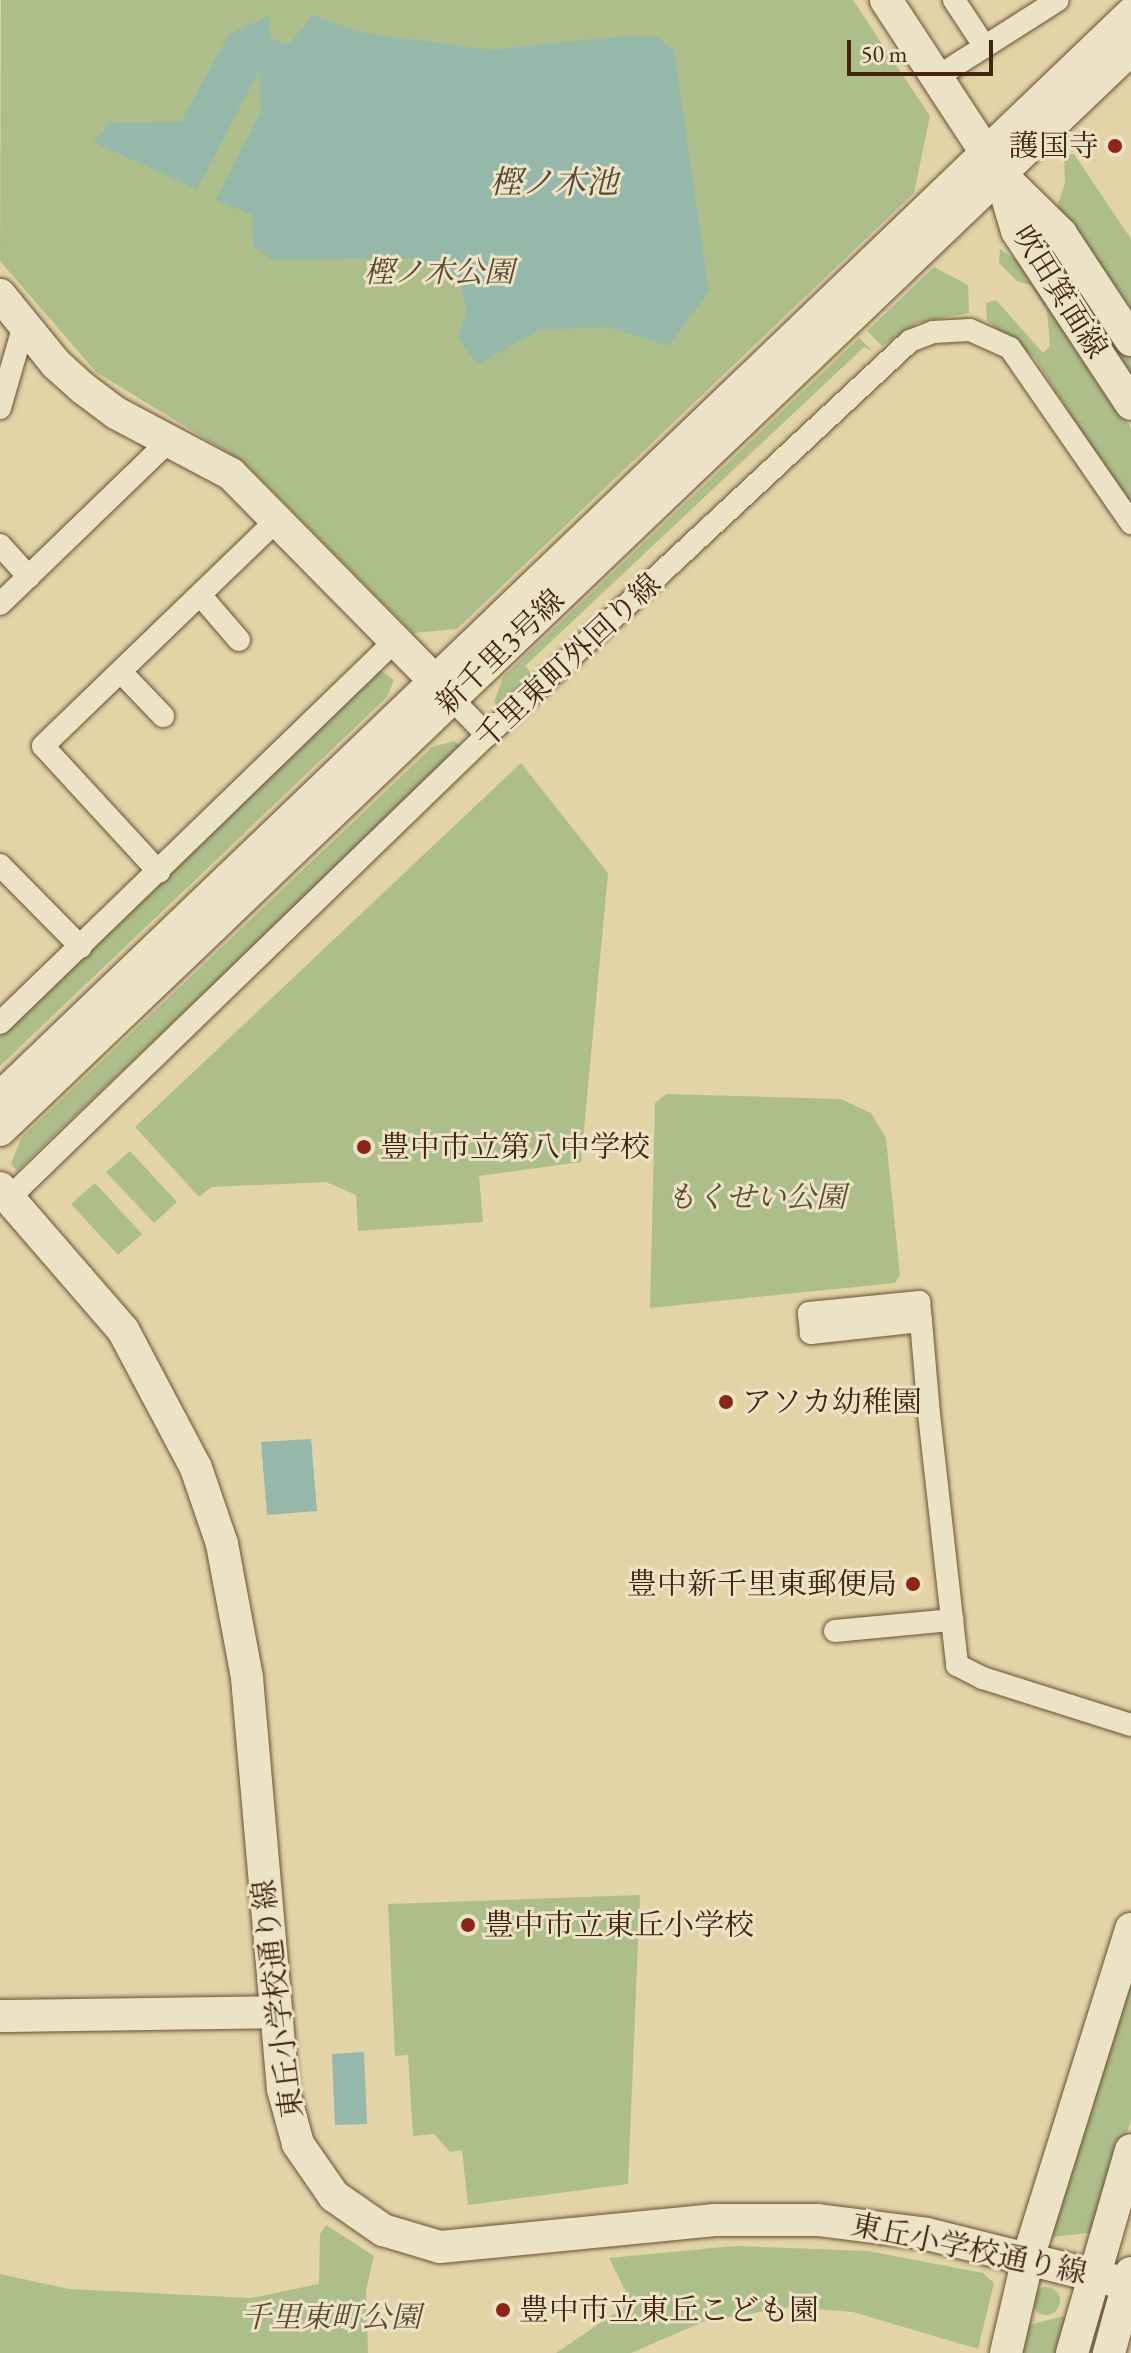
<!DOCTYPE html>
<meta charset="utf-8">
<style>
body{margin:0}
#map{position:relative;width:1131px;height:2353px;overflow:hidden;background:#e2d4a7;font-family:"EB Garamond","Noto Serif JP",serif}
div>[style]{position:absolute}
.green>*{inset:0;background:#aebe8b}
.round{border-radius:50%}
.water>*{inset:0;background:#95b8aa}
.roads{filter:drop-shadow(0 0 2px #6b5036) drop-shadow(0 0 2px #6b5036)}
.street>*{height:22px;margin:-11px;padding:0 11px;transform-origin:11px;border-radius:11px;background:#ece3c6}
.secondary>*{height:32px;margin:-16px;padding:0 16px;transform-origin:16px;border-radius:16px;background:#ece3c6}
.dots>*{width:22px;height:22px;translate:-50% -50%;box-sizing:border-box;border:4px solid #ece3c6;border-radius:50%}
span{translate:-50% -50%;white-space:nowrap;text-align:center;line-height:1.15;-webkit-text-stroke:6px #ece3c6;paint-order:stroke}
.poi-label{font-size:30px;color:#432411}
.right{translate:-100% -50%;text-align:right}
.left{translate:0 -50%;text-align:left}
.park-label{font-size:30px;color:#5e4a30;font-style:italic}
.street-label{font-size:30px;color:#432411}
.water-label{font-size:32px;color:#584937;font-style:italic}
.scale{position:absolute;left:847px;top:40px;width:146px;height:36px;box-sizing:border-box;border:4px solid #432411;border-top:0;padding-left:10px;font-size:24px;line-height:28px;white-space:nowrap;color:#432411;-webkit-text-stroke:6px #ece3c6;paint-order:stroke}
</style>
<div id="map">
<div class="green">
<div style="clip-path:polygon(1px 0,853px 0,930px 116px,914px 193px,457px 629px,413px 633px,245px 463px,96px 372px,0 261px)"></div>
<div style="clip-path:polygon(1074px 154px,1131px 239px,1131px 309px,1057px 206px,1065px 183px,1064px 155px)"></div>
<div style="clip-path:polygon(1041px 224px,1131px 360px,1131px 382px,1032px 232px)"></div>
<div style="clip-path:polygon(1000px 249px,1025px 266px,1131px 428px,1131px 510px,1034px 357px,987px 321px,986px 303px,996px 300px,1043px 353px,1050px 346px,1047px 310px,1030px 285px,1017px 281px,999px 263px)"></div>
<div style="clip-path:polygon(934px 267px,968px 285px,969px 313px,918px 323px,882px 346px,867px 331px)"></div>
<div style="clip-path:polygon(859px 338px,873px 351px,864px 347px,525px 666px,535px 677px,501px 710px,494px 702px,503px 677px)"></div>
<div style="clip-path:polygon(379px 669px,394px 680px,387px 697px,0 1066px,0 1037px)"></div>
<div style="clip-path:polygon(454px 741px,462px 747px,17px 1171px,11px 1164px,21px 1138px,432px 747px)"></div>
<div style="clip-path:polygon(521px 763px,608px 873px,581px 1162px,479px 1176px,483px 1222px,358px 1231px,356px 1195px,326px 1182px,211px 1187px,199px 1197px,135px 1127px)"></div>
<div style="clip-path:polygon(666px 1094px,841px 1099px,871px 1113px,886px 1138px,900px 1275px,895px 1283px,650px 1308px,655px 1103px)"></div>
<div style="clip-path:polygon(130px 1151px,177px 1202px,154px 1223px,106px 1172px)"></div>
<div style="clip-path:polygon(95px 1183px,142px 1234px,118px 1255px,71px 1204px)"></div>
<div style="clip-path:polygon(640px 1895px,628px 2184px,468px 2205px,462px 2150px,450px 2152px,434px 2134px,413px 2136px,408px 2055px,395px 2056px,388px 1904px)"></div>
<div style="clip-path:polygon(1131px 1970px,1131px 2120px,1096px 2232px,1045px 2238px)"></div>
<div style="clip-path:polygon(326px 2225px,374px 2256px,366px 2290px,368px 2353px,0 2353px,0 2274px,69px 2289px,251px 2298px,319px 2284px,320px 2234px)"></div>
<div style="clip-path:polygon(734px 2246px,868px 2251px,983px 2273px,994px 2283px,978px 2349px,853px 2312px,790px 2307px,705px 2321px,631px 2353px,556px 2353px,631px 2302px,609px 2258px)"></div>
<div class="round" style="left:1032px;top:2287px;width:28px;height:28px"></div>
<div style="clip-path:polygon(1071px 2314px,1061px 2353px,1016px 2353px,1029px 2325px)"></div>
</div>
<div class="water">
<div style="clip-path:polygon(312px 15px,363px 33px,492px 50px,622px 36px,657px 37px,674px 50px,709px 291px,669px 346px,607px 327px,540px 330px,477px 365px,458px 336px,467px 311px,459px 281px,415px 258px,272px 260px,253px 246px,252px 215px,216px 200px,261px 111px,259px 71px,197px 189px,93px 142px,109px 123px,181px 122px,229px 34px,269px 16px,270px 38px,289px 45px)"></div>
<div style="clip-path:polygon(311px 1439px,317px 1511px,267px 1515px,261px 1442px)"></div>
<div style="clip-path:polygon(364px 2052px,367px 2124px,335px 2125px,332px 2054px)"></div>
</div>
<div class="roads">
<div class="street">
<div style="left:954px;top:0;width:56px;rotate:56.6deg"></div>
<div style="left:937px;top:77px;width:143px;rotate:-32.5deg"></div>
<div style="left:0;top:408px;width:86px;rotate:-73.9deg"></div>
<div style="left:0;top:545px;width:43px;rotate:47.8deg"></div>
<div style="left:201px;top:596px;width:58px;rotate:49.2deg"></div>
<div style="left:0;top:604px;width:235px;rotate:-44deg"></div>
<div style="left:121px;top:672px;width:61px;rotate:46.3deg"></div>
<div style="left:451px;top:698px;width:52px;rotate:45.8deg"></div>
<div style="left:0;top:865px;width:115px;rotate:45.4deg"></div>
<div style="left:159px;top:872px;width:171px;rotate:-132.6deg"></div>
<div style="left:43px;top:746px;width:325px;rotate:-44deg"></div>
<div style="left:0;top:1023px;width:552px;rotate:-44.05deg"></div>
<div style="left:9px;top:1198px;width:665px;rotate:-44.09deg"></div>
<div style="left:487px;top:735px;width:578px;rotate:-42.97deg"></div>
<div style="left:910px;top:341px;width:25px;rotate:-21deg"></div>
<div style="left:933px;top:332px;width:37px;rotate:-3deg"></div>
<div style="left:970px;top:330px;width:44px;rotate:24.2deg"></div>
<div style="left:1010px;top:348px;width:213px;rotate:55.3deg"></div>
<div style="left:921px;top:1321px;width:111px;rotate:173.8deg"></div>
<div style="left:811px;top:1333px;width:20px;rotate:-96deg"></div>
<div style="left:809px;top:1313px;width:111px;rotate:-5.7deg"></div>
<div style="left:919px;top:1302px;width:19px;rotate:84deg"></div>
<div style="left:921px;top:1321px;width:93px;rotate:85.1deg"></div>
<div style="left:929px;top:1414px;width:253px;rotate:83.6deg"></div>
<div style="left:957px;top:1665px;width:29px;rotate:27deg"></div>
<div style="left:983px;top:1678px;width:155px;rotate:17.6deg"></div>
<div style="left:835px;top:1631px;width:118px;rotate:-5.4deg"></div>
</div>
<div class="secondary">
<div style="left:886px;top:0;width:208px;rotate:56.8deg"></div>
<div style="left:1000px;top:174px;width:86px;rotate:44.5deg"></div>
<div style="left:1061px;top:234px;width:127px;rotate:56.6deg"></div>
<div style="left:1000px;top:174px;width:59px;rotate:73.4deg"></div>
<div style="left:1017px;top:231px;width:207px;rotate:56.6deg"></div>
<div style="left:0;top:295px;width:89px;rotate:50.9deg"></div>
<div style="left:56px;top:364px;width:38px;rotate:42deg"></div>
<div style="left:84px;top:389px;width:40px;rotate:37deg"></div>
<div style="left:116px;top:413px;width:130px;rotate:27.9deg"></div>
<div style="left:231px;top:474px;width:312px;rotate:45.4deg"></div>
<div style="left:0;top:1098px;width:1567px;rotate:-43.78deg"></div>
<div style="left:0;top:1130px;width:1565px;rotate:-43.71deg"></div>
<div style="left:0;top:1188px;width:188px;rotate:49.1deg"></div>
<div style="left:123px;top:1330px;width:156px;rotate:62.1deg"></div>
<div style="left:196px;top:1468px;width:80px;rotate:71.1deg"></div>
<div style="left:222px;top:1544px;width:136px;rotate:79.4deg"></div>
<div style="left:247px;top:1678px;width:413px;rotate:85deg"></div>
<div style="left:283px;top:2089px;width:57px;rotate:74.7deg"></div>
<div style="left:298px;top:2144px;width:63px;rotate:55.3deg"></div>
<div style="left:334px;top:2196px;width:60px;rotate:34.8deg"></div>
<div style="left:383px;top:2230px;width:59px;rotate:16.6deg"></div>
<div style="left:440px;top:2247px;width:274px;rotate:-5.6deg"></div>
<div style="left:713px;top:2220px;width:105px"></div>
<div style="left:818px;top:2220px;width:110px;rotate:7.3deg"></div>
<div style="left:927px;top:2234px;width:207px;rotate:14deg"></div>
<div style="left:0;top:2016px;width:276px;rotate:-0.8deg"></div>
<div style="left:1006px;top:2353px;width:98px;rotate:-77deg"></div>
<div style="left:1028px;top:2258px;width:345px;rotate:-72.6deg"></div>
<div style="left:1072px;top:2353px;width:211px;rotate:-73.8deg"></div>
<div style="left:1109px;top:2353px;width:83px;rotate:-74.6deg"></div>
</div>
</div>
<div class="dots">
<div style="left:1115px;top:146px;background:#8f2418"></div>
<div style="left:364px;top:1147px;background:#8f2418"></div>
<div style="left:726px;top:1402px;background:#8f2418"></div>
<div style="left:913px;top:1584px;background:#8f2418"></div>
<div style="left:468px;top:1925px;background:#8f2418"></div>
<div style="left:503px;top:2310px;background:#8f2418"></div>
</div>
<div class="poi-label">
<span class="right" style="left:1099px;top:146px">護国寺</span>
<span class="left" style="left:380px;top:1147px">豊中市立第八中学校</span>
<span class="left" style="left:742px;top:1402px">アソカ幼稚園</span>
<span class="right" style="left:897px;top:1584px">豊中新千里東郵便局</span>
<span class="left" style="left:484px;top:1925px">豊中市立東丘小学校</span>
<span class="left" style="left:519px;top:2310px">豊中市立東丘こども園</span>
</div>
<div class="park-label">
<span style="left:439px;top:272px">樫ノ木公園</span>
<span style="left:756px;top:1197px">もくせい公園</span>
<span style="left:331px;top:2317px">千里東町公園</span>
</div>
<div class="street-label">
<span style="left:1060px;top:292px;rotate:58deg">吹田箕面線</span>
<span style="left:500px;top:652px;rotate:-44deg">新千里3号線</span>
<span style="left:568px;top:661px;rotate:-43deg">千里東町外回り線</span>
<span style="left:278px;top:1999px;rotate:-97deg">東丘小学校通り線</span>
<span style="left:969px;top:2249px;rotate:12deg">東丘小学校通り線</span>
</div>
<div class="water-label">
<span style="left:554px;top:182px">樫ノ木池</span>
</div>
<div class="scale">50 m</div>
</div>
